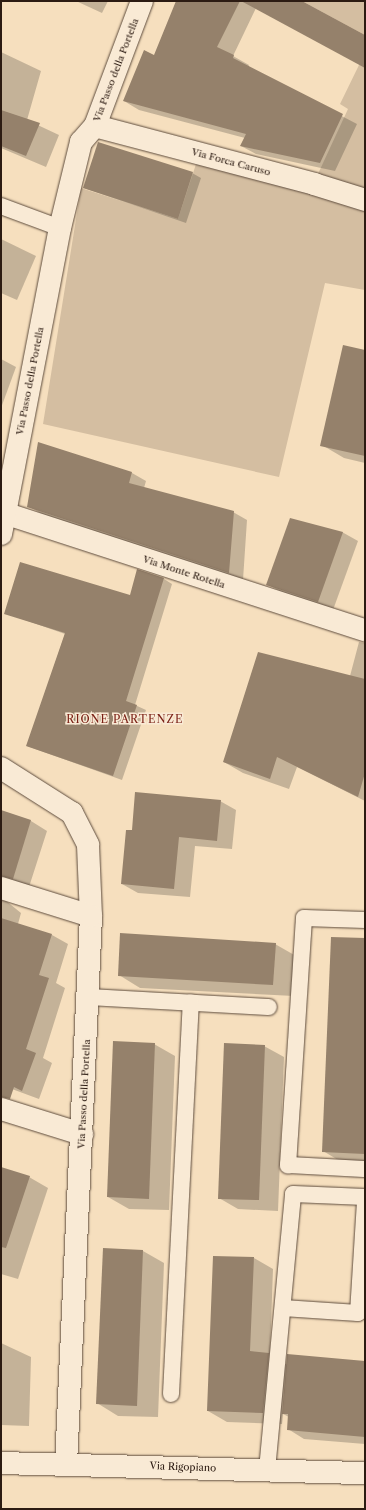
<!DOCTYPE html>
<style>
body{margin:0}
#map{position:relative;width:366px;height:1510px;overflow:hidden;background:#f6dfbe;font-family:"Libre Caslon Text",serif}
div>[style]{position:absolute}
.green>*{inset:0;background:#d4bea1}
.shadow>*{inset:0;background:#0003}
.building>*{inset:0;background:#95816b}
.roads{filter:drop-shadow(0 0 1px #5e4c3d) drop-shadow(0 0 1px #5e4c3d)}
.lane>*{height:16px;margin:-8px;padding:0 8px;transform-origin:8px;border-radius:8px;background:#f9ead5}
.street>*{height:22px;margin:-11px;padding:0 11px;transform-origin:11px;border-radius:11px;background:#f9ead5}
span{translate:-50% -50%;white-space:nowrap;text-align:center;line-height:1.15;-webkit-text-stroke:3px #f9ead5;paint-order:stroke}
.street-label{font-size:10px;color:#2c1b12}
.neighbourhood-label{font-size:11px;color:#7a1f14;letter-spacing:1px}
.frame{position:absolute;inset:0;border:2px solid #2c1b12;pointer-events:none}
</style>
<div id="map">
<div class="green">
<div style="clip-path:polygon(302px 1px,365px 1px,365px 35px)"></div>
<div style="clip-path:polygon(365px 61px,365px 193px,317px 176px,348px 109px,340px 104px,359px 65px)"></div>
<div style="clip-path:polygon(197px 161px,365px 210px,365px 290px,325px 283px,279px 477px,43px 424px,81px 188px,178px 219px)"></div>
</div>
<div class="shadow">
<div style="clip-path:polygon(76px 1px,108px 1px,102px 13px)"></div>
<div style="clip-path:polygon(177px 1px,300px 1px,365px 36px,365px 67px,256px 8px,233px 56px,249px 65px,248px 67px,357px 124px,335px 171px,256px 154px,241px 146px,245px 138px,139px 110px,124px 101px,154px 57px)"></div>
<div style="clip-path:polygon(1px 52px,41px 71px,27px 120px,59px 135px,46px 167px,1px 148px)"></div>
<div style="clip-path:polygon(192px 173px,201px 178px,186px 223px,84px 188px)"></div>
<div style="clip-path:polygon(1px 239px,36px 256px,17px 300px,1px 293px)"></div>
<div style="clip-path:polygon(365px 351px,365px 463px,344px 458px,322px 445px)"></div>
<div style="clip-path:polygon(1px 359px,16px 367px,1px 408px)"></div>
<div style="clip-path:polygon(39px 443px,132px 473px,146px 481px,144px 488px,233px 512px,247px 520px,243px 580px,42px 514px,28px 506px)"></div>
<div style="clip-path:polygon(342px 532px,358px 541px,333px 610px,283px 593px,267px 584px)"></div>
<div style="clip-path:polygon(164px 579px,172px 584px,135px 705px,146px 710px,122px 780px,27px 746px,65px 634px,5px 613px,130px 596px)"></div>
<div style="clip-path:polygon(359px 642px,365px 643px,365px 801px,297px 767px,289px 789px,243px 773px,224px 762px,350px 676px)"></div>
<div style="clip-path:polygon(220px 801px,236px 810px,232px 849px,195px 846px,190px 897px,138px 893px,122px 884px)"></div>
<div style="clip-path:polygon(1px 812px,31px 821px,47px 831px,29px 887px,5px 900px,21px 913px,18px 924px,52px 935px,68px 944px,56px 983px,65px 988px,43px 1058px,52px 1063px,39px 1099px,1px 1085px)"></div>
<div style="clip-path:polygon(365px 939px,365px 1165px,345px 1164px,323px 1151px)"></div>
<div style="clip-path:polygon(275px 944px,296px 956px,294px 996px,140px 988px,119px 975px)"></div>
<div style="clip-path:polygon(154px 1044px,175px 1056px,169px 1210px,129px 1209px,108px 1197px)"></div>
<div style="clip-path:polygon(264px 1046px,284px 1057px,278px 1211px,238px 1209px,219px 1198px)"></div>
<div style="clip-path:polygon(1px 1168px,29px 1177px,48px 1188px,18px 1279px,1px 1274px)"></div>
<div style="clip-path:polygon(104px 1249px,143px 1251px,164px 1263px,158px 1417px,118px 1416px,97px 1403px)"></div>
<div style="clip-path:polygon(254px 1258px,273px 1269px,270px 1354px,287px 1365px,365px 1362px,365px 1444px,304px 1439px,288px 1429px,289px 1417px,283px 1414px,282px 1424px,227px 1422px,208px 1411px)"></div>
<div style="clip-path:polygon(1px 1343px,31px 1357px,29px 1426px,1px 1425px)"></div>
</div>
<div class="building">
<div style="clip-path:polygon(176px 1px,240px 1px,217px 47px,234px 55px,233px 58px,343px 114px,320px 163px,240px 146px,246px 134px,123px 101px,144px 50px,154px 55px)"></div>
<div style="clip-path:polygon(241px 1px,302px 1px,365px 35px,365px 68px)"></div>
<div style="clip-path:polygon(1px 110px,40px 123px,26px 156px,1px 146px)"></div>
<div style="clip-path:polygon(98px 142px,193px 172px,178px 219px,83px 188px)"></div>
<div style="clip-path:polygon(343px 345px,365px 350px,365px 456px,320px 446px)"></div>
<div style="clip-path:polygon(38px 442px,132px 472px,129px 483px,234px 511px,229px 573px,27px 507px)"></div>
<div style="clip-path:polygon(290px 518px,343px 532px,318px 602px,266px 585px)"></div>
<div style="clip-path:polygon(20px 562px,130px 595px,137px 569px,164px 578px,126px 701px,137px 705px,113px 776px,26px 746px,65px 633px,4px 614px)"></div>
<div style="clip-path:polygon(258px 652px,365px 679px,365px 773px,358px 797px,277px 757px,270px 779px,223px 762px)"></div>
<div style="clip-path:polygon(135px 792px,221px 800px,217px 841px,179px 837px,174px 889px,121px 884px,126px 830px,132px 830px)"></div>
<div style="clip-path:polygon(1px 810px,31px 820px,13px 879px,1px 876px)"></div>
<div style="clip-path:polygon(1px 918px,52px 934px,39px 975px,49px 978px,26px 1049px,36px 1053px,22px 1091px,14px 1087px,10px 1099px,1px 1097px)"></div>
<div style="clip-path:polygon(120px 933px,276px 943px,273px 985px,118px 976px)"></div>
<div style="clip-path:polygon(331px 937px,365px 938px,365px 1154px,322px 1152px)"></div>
<div style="clip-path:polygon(113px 1041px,155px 1043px,149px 1199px,107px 1197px)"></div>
<div style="clip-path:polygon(224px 1043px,265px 1045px,259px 1200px,218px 1199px)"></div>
<div style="clip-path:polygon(1px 1167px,30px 1176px,6px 1248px,1px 1247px)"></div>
<div style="clip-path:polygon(103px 1248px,143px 1250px,137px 1406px,96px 1404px)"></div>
<div style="clip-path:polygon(213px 1256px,254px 1257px,250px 1351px,269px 1353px,263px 1413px,207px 1411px)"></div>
<div style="clip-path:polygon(287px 1354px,365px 1361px,365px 1437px,287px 1430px,288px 1414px,282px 1414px)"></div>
</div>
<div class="roads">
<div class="lane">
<div style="left:1px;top:206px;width:63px;rotate:20.4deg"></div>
<div style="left:365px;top:920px;width:61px;rotate:-178.1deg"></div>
<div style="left:304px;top:918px;width:248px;rotate:93.7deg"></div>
<div style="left:288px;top:1165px;width:77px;rotate:3deg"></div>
<div style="left:88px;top:997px;width:181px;rotate:3.2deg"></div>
<div style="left:283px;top:1308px;width:75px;rotate:3.8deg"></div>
<div style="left:358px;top:1313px;width:112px;rotate:-86.4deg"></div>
<div style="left:171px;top:1394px;width:392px;rotate:-87.1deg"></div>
<div style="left:267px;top:1470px;width:277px;rotate:-84.6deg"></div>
<div style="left:293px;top:1194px;width:72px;rotate:2.4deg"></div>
</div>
<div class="street">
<div style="left:95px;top:126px;width:227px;rotate:14.8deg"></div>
<div style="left:314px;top:184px;width:53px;rotate:17.4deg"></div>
<div style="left:1px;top:512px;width:383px;rotate:18deg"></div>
<div style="left:1px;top:534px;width:312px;rotate:-79.1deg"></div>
<div style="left:60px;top:228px;width:89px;rotate:-76.3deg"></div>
<div style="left:81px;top:142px;width:21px;rotate:-49deg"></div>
<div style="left:95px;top:126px;width:134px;rotate:-69.4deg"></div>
<div style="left:1px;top:768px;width:84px;rotate:32.4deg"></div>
<div style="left:72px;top:813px;width:36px;rotate:63deg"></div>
<div style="left:88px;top:845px;width:71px;rotate:87.6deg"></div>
<div style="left:91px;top:916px;width:549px;rotate:92.61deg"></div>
<div style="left:1px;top:888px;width:94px;rotate:17.3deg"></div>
<div style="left:1px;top:1109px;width:85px;rotate:17.2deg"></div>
<div style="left:1px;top:1463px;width:364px;rotate:1.6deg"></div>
</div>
</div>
<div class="street-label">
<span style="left:116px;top:70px;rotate:-69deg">Via Passo della Portella</span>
<span style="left:231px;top:162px;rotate:15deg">Via Forca Caruso</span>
<span style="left:30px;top:381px;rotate:-79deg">Via Passo della Portella</span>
<span style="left:184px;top:572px;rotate:18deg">Via Monte Rotella</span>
<span style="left:84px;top:1094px;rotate:-87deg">Via Passo della Portella</span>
<span style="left:183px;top:1467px;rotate:2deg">Via Rigopiano</span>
</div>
<div class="neighbourhood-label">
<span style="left:125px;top:719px">RIONE PARTENZE</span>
</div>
<div class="frame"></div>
</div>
